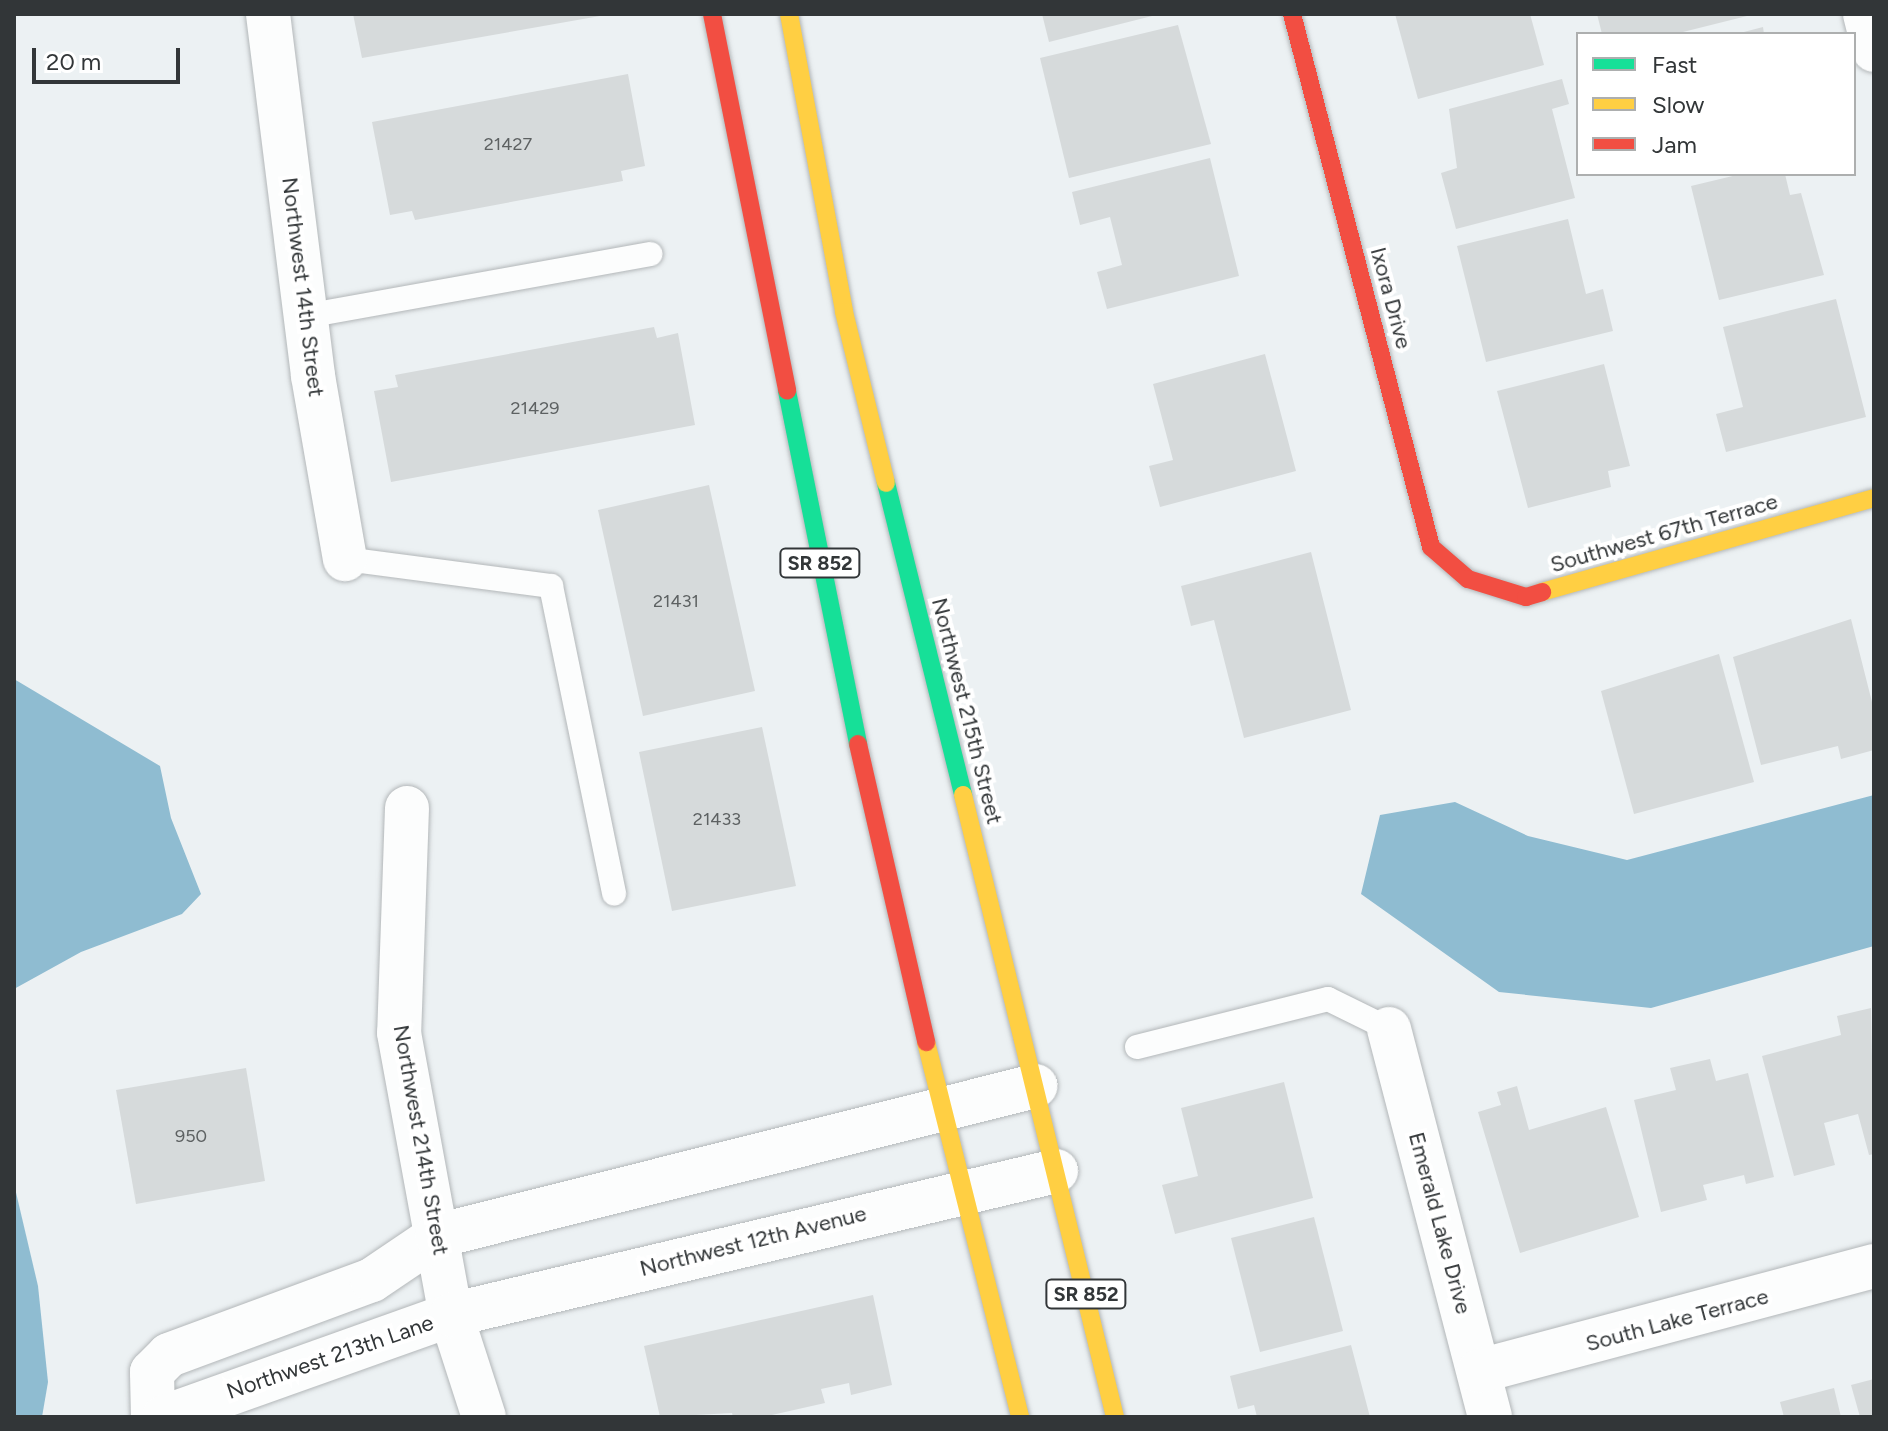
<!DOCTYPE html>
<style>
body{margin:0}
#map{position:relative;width:1888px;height:1431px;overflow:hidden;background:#ecf1f3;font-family:Figtree,sans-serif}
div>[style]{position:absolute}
.water>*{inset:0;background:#8fbcd1}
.building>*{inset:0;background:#d6dadb}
.roads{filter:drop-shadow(0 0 2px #b3b7b9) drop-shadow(0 0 2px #b3b7b9)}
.lane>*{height:24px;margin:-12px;padding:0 12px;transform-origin:12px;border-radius:12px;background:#fcfdfd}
.street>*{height:44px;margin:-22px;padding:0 22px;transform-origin:22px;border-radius:22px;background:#fcfdfd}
.fast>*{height:18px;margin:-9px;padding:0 9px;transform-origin:9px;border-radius:9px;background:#16e098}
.slow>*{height:18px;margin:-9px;padding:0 9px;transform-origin:9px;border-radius:9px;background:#ffcf43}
.jam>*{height:18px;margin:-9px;padding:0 9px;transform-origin:9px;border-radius:9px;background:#f24e42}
span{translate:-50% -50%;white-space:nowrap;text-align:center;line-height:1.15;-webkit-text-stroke:8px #fff;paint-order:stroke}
.number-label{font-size:18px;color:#5d6162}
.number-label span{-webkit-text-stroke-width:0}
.shield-label span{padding:2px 6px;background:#fff;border:2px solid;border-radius:6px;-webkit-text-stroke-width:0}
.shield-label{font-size:20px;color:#323638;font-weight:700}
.street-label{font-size:22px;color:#323638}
.frame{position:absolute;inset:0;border:16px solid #323638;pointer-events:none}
.legend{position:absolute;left:1576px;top:32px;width:280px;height:144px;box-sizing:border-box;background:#fff;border:2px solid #adafaf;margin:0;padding:10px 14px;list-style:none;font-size:24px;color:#323638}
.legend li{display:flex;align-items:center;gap:16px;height:40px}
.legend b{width:40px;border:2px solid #adafaf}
.scale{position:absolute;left:32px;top:48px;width:148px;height:36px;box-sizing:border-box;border:4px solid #323638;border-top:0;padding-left:10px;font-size:24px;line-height:28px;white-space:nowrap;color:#323638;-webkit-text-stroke:6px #fff;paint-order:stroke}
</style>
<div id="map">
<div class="water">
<div style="clip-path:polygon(14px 679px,160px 766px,171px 818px,201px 894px,182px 914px,81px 952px,14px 989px)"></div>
<div style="clip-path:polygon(1874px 795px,1874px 946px,1651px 1008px,1499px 992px,1361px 894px,1380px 815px,1455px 802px,1528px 836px,1627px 860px)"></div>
<div style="clip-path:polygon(14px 1184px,38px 1286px,48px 1382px,42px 1417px,14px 1417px)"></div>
</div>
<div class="building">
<div style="clip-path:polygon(353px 14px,600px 14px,600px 16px,362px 58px)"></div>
<div style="clip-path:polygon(1042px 14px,1156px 14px,1156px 15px,1049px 42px)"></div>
<div style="clip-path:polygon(1395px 14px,1530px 14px,1544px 65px,1418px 99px)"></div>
<div style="clip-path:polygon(1597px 14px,1750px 14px,1751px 15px,1675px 34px,1602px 34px)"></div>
<div style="clip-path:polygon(1178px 25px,1211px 144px,1069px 178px,1040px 58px)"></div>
<div style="clip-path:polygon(1763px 27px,1764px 34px,1740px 34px,1740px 33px)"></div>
<div style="clip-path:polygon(628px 74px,645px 166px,621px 171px,623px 181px,415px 220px,412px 211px,390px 215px,372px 122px)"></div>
<div style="clip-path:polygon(1562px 79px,1569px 104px,1552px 109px,1575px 198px,1456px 229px,1441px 173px,1457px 168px,1449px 109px)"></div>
<div style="clip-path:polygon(1210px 158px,1239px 276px,1107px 309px,1097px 272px,1122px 265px,1110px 217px,1080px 225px,1072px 192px)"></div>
<div style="clip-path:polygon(1741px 174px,1785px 174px,1790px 195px,1801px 193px,1824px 275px,1719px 300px,1691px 186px)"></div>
<div style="clip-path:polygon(1568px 219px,1586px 294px,1603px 289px,1613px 331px,1486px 362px,1457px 246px)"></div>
<div style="clip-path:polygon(1836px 299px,1866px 417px,1726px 452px,1716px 414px,1743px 407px,1723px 327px)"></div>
<div style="clip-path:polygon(654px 327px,657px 338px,678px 333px,695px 425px,391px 482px,374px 391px,398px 387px,395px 375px)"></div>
<div style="clip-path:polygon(1265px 354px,1296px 471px,1160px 507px,1149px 466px,1173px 460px,1153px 384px)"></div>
<div style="clip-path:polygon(1604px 364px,1630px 466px,1608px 471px,1611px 487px,1528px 508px,1497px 391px)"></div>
<div style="clip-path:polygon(709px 485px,755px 691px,643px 716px,598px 510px)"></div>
<div style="clip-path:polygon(1311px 552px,1351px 710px,1244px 738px,1214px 620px,1191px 626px,1181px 586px)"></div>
<div style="clip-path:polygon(1851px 619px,1874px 710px,1874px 750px,1841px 759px,1838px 746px,1761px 765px,1733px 657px)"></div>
<div style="clip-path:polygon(1719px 654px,1754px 782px,1634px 814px,1601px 691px)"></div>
<div style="clip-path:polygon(762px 727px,796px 886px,672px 911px,639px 752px)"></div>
<div style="clip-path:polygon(1871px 1008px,1874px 1154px,1869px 1155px,1858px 1114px,1824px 1123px,1835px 1165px,1794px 1176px,1762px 1056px,1841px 1035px,1837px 1016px)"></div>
<div style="clip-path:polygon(1710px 1059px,1716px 1081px,1748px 1073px,1774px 1177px,1746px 1184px,1744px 1175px,1703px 1185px,1707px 1200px,1661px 1212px,1634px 1100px,1676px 1090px,1670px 1068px)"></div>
<div style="clip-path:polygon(246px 1068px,265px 1181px,136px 1204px,116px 1090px)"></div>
<div style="clip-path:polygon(1284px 1082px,1313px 1198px,1175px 1234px,1162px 1185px,1198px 1176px,1181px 1108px)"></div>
<div style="clip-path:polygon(1517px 1086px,1529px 1130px,1606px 1107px,1639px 1217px,1520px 1253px,1478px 1112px,1501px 1105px,1497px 1092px)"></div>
<div style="clip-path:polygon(1314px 1217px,1343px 1331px,1260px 1352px,1231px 1238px)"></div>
<div style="clip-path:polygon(873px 1295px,892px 1385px,851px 1395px,849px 1383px,821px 1389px,825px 1403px,763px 1417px,733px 1417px,732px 1413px,660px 1417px,644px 1346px)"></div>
<div style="clip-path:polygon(1351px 1345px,1370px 1417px,1257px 1417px,1254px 1405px,1238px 1409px,1230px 1376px)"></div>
<div style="clip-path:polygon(1874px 1379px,1874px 1417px,1860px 1417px,1851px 1385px)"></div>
<div style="clip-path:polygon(1834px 1388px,1841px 1417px,1784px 1417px,1780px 1402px)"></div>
</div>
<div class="roads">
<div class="lane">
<div style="left:306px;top:316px;width:350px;rotate:-10.2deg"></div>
<div style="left:345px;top:559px;width:208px;rotate:7.5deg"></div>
<div style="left:551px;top:586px;width:314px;rotate:78.4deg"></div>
<div style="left:1137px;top:1047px;width:197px;rotate:-14.1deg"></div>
<div style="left:1328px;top:999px;width:68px;rotate:26.2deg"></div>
</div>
<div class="street">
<div style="left:268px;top:14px;width:365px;rotate:82.9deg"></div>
<div style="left:313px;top:376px;width:186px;rotate:80.1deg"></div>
<div style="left:1865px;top:14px;width:37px;rotate:76deg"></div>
<div style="left:407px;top:808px;width:225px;rotate:92deg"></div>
<div style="left:399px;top:1033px;width:287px;rotate:79.6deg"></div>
<div style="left:451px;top:1315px;width:107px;rotate:72.1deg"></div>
<div style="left:1389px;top:1029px;width:401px;rotate:75.4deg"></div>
<div style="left:1479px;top:1371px;width:409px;rotate:-14.9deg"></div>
<div style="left:153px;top:1417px;width:45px;rotate:-91.3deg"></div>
<div style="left:152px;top:1372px;width:24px;rotate:-45deg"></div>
<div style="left:169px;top:1355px;width:216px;rotate:-20.3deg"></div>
<div style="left:372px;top:1280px;width:78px;rotate:-34.1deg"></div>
<div style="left:437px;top:1236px;width:617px;rotate:-14.08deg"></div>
<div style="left:164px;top:1417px;width:305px;rotate:-19.6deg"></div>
<div style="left:451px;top:1315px;width:622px;rotate:-13.39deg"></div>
</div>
<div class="fast">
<div style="left:787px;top:391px;width:360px;rotate:78.6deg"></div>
<div style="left:886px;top:483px;width:321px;rotate:76.1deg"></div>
</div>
<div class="slow">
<div style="left:789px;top:14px;width:303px;rotate:79.5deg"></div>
<div style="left:844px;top:312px;width:176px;rotate:76.2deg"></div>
<div style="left:1542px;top:592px;width:345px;rotate:-15.8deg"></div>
<div style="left:963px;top:795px;width:640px;rotate:76.27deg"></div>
<div style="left:926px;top:1042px;width:387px;rotate:75.9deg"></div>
</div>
<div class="jam">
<div style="left:712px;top:14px;width:384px;rotate:78.7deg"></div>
<div style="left:1292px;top:14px;width:551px;rotate:75.38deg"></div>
<div style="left:1431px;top:547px;width:49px;rotate:40.9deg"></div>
<div style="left:1468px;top:579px;width:61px;rotate:17.2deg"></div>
<div style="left:1526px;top:597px;width:17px;rotate:-17deg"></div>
<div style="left:858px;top:744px;width:306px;rotate:77.1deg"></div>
</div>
</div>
<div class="number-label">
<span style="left:508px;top:144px">21427</span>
<span style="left:535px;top:408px">21429</span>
<span style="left:676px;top:601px">21431</span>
<span style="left:717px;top:819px">21433</span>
<span style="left:191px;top:1136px">950</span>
</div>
<div class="shield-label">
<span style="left:820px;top:563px">SR 852</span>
<span style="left:1086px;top:1294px">SR 852</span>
</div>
<div class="street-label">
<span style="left:303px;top:287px;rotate:83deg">Northwest 14th Street</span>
<span style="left:1391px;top:298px;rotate:75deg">Ixora Drive</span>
<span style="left:1664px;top:533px;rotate:-16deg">Southwest 67th Terrace</span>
<span style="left:967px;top:711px;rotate:76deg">Northwest 215th Street</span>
<span style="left:421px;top:1140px;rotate:80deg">Northwest 214th Street</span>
<span style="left:1440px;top:1223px;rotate:75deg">Emerald Lake Drive</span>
<span style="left:753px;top:1241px;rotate:-14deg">Northwest 12th Avenue</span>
<span style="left:1677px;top:1320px;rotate:-15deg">South Lake Terrace</span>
<span style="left:330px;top:1357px;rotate:-19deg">Northwest 213th Lane</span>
</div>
<div class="frame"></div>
<ul class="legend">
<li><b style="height:10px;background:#16e098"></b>Fast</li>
<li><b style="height:10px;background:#ffcf43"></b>Slow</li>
<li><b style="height:10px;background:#f24e42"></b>Jam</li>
</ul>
<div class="scale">20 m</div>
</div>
